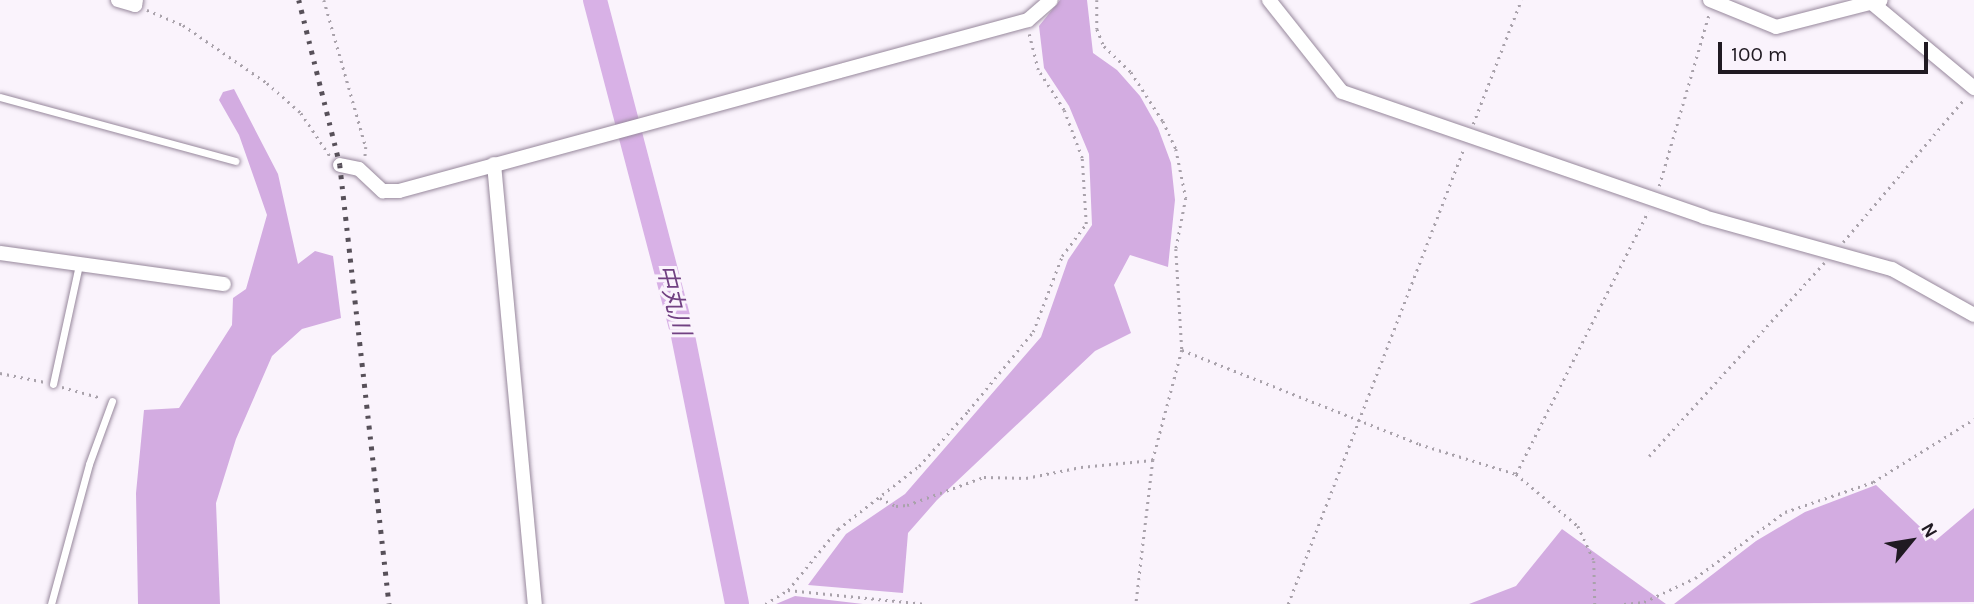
<!DOCTYPE html>
<meta charset="utf-8">
<style>
body{margin:0}
#map{position:relative;width:1974px;height:604px;overflow:hidden;background:#faf3fc;font-family:Karla,"Noto Sans JP",sans-serif}
div>[style]{position:absolute}
.forest>*{inset:0;background:#d3ace1}
.river>*{height:24px;margin:-12px;padding:0 12px;transform-origin:12px;border-radius:12px;background:#d8b1e6}
.path>*{height:2.5px;margin-top:-1.25px;transform-origin:0;background:repeating-linear-gradient(90deg,#a9a2ab 0 2px,transparent 0 7px)}
.roads{filter:drop-shadow(0 0 2px #97889c) drop-shadow(0 0 2px #97889c)}
.service>*{height:7px;margin:-3.5px;padding:0 3.5px;transform-origin:3.5px;border-radius:3.5px;background:#fff}
.minor>*{height:14px;margin:-7px;padding:0 7px;transform-origin:7px;border-radius:7px;background:#fff}
.rail>*{height:4.5px;margin-top:-2.25px;transform-origin:0;background:repeating-linear-gradient(90deg,#575059 0 3.5px,transparent 0 10.5px)}
span{translate:-50% -50%;white-space:nowrap;text-align:center;line-height:1.15;-webkit-text-stroke:6px #faf3fc;paint-order:stroke}
.water-label{font-size:24px;color:#714182;font-style:italic}
.north{position:absolute;left:1876px;top:506px;width:70px;height:70px;-webkit-text-stroke:5px #faf3fc;paint-order:stroke;rotate:60deg;font-size:19px;font-weight:700;line-height:28px;text-align:center;color:#201a22}
.north::after{content:'';display:block;margin:auto;width:24px;height:32px;background:#201a22;clip-path:polygon(50% 0,100% 100%,50% 72%,0 100%)}
.scale{position:absolute;left:1718px;top:42px;width:210px;height:32px;box-sizing:border-box;border:4px solid #201a22;border-top:0;padding-left:9px;font-size:21px;line-height:24px;white-space:nowrap;color:#201a22;-webkit-text-stroke:5px #faf3fc;paint-order:stroke}
</style>
<div id="map">
<div class="forest">
<div style="clip-path:polygon(1060px 0,1087px 0,1093px 53px,1117px 70px,1140px 96px,1158px 128px,1171px 163px,1175px 200px,1168px 267px,1130px 255px,1114px 285px,1131px 333px,1095px 351px,937px 500px,908px 533px,903px 593px,808px 585px,846px 534px,905px 494px,1041px 337px,1068px 260px,1092px 225px,1089px 154px,1069px 106px,1044px 68px,1039px 26px)"></div>
<div style="clip-path:polygon(234px 89px,278px 174px,298px 264px,315px 251px,333px 256px,341px 318px,302px 329px,272px 356px,236px 439px,216px 503px,220px 604px,138px 604px,136px 493px,144px 410px,179px 408px,232px 325px,233px 298px,246px 289px,267px 215px,239px 135px,219px 100px,223px 92px)"></div>
<div style="clip-path:polygon(1876px 485px,1935px 541px,1974px 508px,1974px 602px,1674px 604px,1756px 541px,1805px 512px)"></div>
<div style="clip-path:polygon(1562px 529px,1666px 604px,1469px 604px,1516px 586px)"></div>
<div style="clip-path:polygon(795px 596px,863px 604px,776px 604px)"></div>
</div>
<div class="river">
<div style="left:595px;top:0;width:342px;rotate:75.3deg"></div>
<div style="left:682px;top:331px;width:278px;rotate:78.6deg"></div>
</div>
<div class="path">
<div style="left:324px;top:0;width:153px;rotate:74.1deg"></div>
<div style="left:366px;top:147px;width:12px;rotate:95deg"></div>
<div style="left:1097px;top:0;width:29px;rotate:90deg"></div>
<div style="left:1097px;top:29px;width:18px;rotate:68deg"></div>
<div style="left:1104px;top:46px;width:37px;rotate:44deg"></div>
<div style="left:1131px;top:72px;width:59px;rotate:56.9deg"></div>
<div style="left:1163px;top:121px;width:31px;rotate:65deg"></div>
<div style="left:1176px;top:149px;width:50px;rotate:78.5deg"></div>
<div style="left:1186px;top:198px;width:52px;rotate:101.1deg"></div>
<div style="left:1176px;top:249px;width:101px;rotate:86.6deg"></div>
<div style="left:1182px;top:350px;width:114px;rotate:104.8deg"></div>
<div style="left:1153px;top:460px;width:145px;rotate:96.7deg"></div>
<div style="left:147px;top:10px;width:39px;rotate:23deg"></div>
<div style="left:183px;top:25px;width:102px;rotate:34.6deg"></div>
<div style="left:267px;top:83px;width:45px;rotate:41.4deg"></div>
<div style="left:301px;top:113px;width:52px;rotate:56deg"></div>
<div style="left:1473px;top:124px;width:133px;rotate:-68.8deg"></div>
<div style="left:1659px;top:186px;width:179px;rotate:-73.8deg"></div>
<div style="left:1843px;top:242px;width:189px;rotate:-49.7deg"></div>
<div style="left:1182px;top:350px;width:255px;rotate:21.6deg"></div>
<div style="left:1419px;top:444px;width:102px;rotate:17.2deg"></div>
<div style="left:1516px;top:474px;width:81px;rotate:40deg"></div>
<div style="left:1578px;top:526px;width:38px;rotate:65deg"></div>
<div style="left:1594px;top:561px;width:43px;rotate:88.7deg"></div>
<div style="left:0;top:373px;width:46px;rotate:11.3deg"></div>
<div style="left:62px;top:387px;width:41px;rotate:15.4deg"></div>
<div style="left:1649px;top:456px;width:261px;rotate:-47.8deg"></div>
<div style="left:1516px;top:474px;width:294px;rotate:-63.3deg"></div>
<div style="left:880px;top:498px;width:18px;rotate:27deg"></div>
<div style="left:896px;top:506px;width:11px;rotate:-5deg"></div>
<div style="left:907px;top:505px;width:82px;rotate:-20deg"></div>
<div style="left:984px;top:477px;width:42px;rotate:1.4deg"></div>
<div style="left:1026px;top:478px;width:56px;rotate:-11.3deg"></div>
<div style="left:1081px;top:467px;width:72px;rotate:-5.6deg"></div>
<div style="left:788px;top:590px;width:139px;rotate:5.8deg"></div>
<div style="left:765px;top:604px;width:27px;rotate:-31deg"></div>
<div style="left:788px;top:590px;width:79px;rotate:-50.7deg"></div>
<div style="left:838px;top:529px;width:103px;rotate:-37.9deg"></div>
<div style="left:919px;top:466px;width:74px;rotate:-48.3deg"></div>
<div style="left:968px;top:411px;width:102px;rotate:-50.6deg"></div>
<div style="left:1033px;top:332px;width:81px;rotate:-69.1deg"></div>
<div style="left:1062px;top:256px;width:40px;rotate:-53deg"></div>
<div style="left:1086px;top:224px;width:66px;rotate:-93.5deg"></div>
<div style="left:1082px;top:158px;width:51px;rotate:-110.6deg"></div>
<div style="left:1064px;top:110px;width:48px;rotate:-123deg"></div>
<div style="left:1038px;top:70px;width:37px;rotate:-104deg"></div>
<div style="left:1288px;top:604px;width:487px;rotate:-68.9deg"></div>
<div style="left:1624px;top:604px;width:20px;rotate:-6deg"></div>
<div style="left:1644px;top:602px;width:56px;rotate:-25.2deg"></div>
<div style="left:1695px;top:578px;width:112px;rotate:-36.3deg"></div>
<div style="left:1785px;top:512px;width:93px;rotate:-18.8deg"></div>
<div style="left:1873px;top:482px;width:119px;rotate:-32deg"></div>
</div>
<div class="roads">
<div class="service">
<div style="left:0;top:97px;width:244px;rotate:15.2deg"></div>
<div style="left:53px;top:384px;width:122px;rotate:-77.7deg"></div>
<div style="left:51px;top:604px;width:145px;rotate:-74.8deg"></div>
<div style="left:89px;top:464px;width:67px;rotate:-69.9deg"></div>
</div>
<div class="minor">
<div style="left:118px;top:0;width:18px;rotate:16deg"></div>
<div style="left:135px;top:5px;width:5px;rotate:-79deg"></div>
<div style="left:1269px;top:0;width:117px;rotate:51.6deg"></div>
<div style="left:1342px;top:92px;width:383px;rotate:19deg"></div>
<div style="left:1704px;top:217px;width:195px;rotate:15.5deg"></div>
<div style="left:1892px;top:269px;width:94px;rotate:29.3deg"></div>
<div style="left:1710px;top:0;width:71px;rotate:22.2deg"></div>
<div style="left:1776px;top:27px;width:108px;rotate:-14.4deg"></div>
<div style="left:1872px;top:3px;width:133px;rotate:39.8deg"></div>
<div style="left:494px;top:164px;width:442px;rotate:84.7deg"></div>
<div style="left:340px;top:165px;width:19px;rotate:12deg"></div>
<div style="left:359px;top:169px;width:33px;rotate:43deg"></div>
<div style="left:383px;top:191px;width:16px"></div>
<div style="left:399px;top:191px;width:652px;rotate:-15.21deg"></div>
<div style="left:1028px;top:20px;width:30px;rotate:-41deg"></div>
<div style="left:0;top:253px;width:226px;rotate:7.9deg"></div>
</div>
</div>
<div class="rail">
<div style="left:299px;top:0;width:170px;rotate:76deg"></div>
<div style="left:340px;top:165px;width:442px;rotate:83.6deg"></div>
</div>
<div class="water-label">
<span style="left:673px;top:300px;rotate:76deg">中丸川</span>
</div>
<div class="north">N</div>
<div class="scale">100 m</div>
</div>
